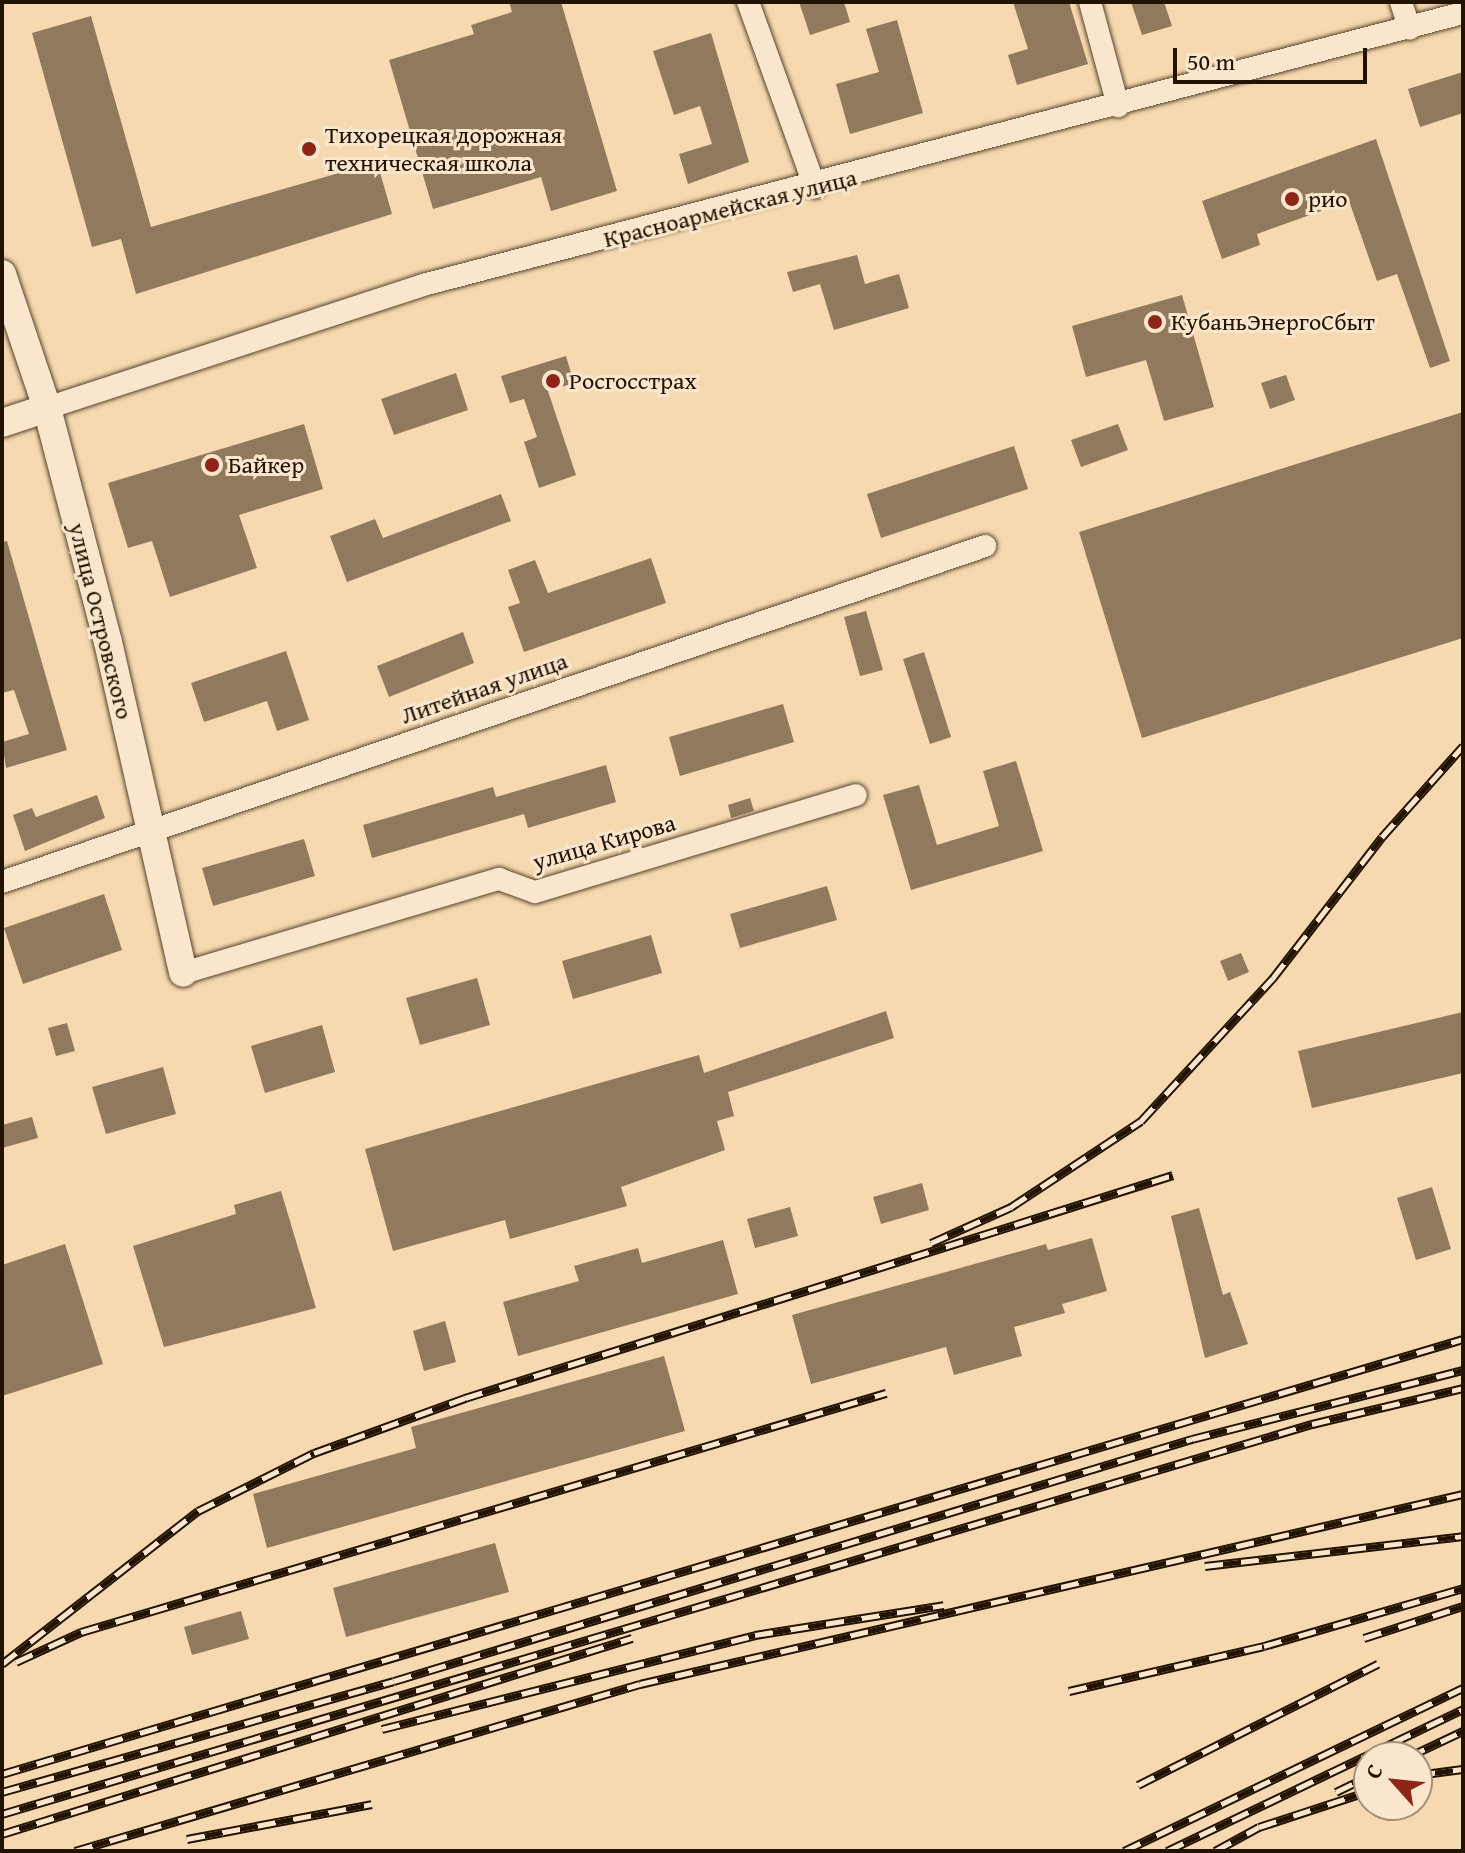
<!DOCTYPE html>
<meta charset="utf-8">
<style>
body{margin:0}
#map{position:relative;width:1465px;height:1853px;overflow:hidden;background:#f6d9b0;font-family:"Gentium Book Plus",serif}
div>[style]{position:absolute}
.building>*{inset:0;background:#90795c}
.roads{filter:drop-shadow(0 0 2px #57442d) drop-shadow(0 0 2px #57442d)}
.minor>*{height:22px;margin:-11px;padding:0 11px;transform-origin:11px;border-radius:11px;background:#f9e6cc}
.tertiary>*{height:28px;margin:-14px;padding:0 14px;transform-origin:14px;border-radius:14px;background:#f9e6cc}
.rail>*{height:9px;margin-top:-4.5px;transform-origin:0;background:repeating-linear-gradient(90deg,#f9e6cc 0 18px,#221201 0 36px);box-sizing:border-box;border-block:2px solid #221201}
.dots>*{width:22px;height:22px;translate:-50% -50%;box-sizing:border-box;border:4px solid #f9e6cc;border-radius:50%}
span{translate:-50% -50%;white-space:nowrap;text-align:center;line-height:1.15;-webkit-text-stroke:6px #f9e6cc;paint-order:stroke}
.poi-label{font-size:24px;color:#221201}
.left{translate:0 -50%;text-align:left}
.street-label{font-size:24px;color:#221201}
.frame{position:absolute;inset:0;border:4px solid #221201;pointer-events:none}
.north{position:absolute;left:1353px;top:1741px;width:80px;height:80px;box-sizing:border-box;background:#f9e6cc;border:2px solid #a3917b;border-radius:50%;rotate:297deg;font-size:22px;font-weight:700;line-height:32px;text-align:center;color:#221201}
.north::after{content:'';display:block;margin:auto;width:28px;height:36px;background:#8f2418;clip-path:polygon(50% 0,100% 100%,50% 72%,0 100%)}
.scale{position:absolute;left:1173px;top:48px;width:194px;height:36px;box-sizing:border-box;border:4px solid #221201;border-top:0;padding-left:10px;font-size:24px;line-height:28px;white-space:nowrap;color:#221201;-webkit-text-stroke:6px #f9e6cc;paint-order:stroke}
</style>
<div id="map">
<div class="building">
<div style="clip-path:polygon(509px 2px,561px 2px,617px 191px,551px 211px,541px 177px,433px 209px,389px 60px,474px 34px,471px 25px,512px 12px)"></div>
<div style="clip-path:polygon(799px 2px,844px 2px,850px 22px,810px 35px)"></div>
<div style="clip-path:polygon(1013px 2px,1069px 2px,1088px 64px,1017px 85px,1008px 55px,1028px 49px)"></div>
<div style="clip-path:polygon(1131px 2px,1164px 2px,1172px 26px,1142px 35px)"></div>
<div style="clip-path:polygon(91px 16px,151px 227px,377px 162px,392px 214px,136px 294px,121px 239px,92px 247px,32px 33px)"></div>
<div style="clip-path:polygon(897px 20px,923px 113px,850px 134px,836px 84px,879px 72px,866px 29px)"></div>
<div style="clip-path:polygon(711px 33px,749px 162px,688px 184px,679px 154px,712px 144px,700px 106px,674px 115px,653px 51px)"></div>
<div style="clip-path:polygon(1463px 72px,1463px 113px,1420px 127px,1408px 89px)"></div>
<div style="clip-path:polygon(1376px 139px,1450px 361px,1430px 368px,1397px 274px,1377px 281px,1349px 201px,1257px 234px,1260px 245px,1222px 259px,1202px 201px)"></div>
<div style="clip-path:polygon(857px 255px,865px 284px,899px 274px,909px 308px,834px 330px,820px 284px,793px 292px,787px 272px)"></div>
<div style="clip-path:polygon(1182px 295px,1214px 407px,1164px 421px,1146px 360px,1086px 377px,1072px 326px)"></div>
<div style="clip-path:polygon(566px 356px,574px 383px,548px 391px,576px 475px,539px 488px,524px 442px,537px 437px,524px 399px,510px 403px,501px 376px)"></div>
<div style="clip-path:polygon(456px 373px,468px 410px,394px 435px,381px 399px)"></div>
<div style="clip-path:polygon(1286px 375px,1295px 400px,1270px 409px,1261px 383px)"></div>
<div style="clip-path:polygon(1463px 412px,1463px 638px,1142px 738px,1079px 532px)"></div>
<div style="clip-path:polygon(304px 424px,323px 489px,239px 515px,257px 568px,170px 597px,152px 541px,128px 548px,108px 483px)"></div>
<div style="clip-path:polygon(1118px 424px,1128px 450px,1081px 467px,1071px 440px)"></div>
<div style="clip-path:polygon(1014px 446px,1028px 489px,881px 538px,867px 494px)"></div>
<div style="clip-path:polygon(501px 494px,511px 521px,347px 582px,330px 536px,375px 519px,383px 538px)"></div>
<div style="clip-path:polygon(7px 541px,67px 750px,6px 768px,2px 742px,29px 734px,14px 690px,2px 693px,2px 542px)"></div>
<div style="clip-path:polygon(651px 558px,666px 603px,524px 652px,508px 607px,520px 603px,508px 570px,535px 560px,548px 593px)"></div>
<div style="clip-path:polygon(866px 611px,883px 670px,860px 676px,844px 617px)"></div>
<div style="clip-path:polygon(463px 632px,474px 663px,389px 697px,377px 666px)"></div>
<div style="clip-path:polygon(286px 651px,309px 720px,277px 731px,267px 701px,204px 722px,191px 683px)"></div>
<div style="clip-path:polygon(924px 652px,951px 737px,930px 744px,903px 659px)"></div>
<div style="clip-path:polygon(783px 704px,794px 742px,680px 776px,669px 737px)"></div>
<div style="clip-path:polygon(1016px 761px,1043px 851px,911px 890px,883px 795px,919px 785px,937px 845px,999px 826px,983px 771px)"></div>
<div style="clip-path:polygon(606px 765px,616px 802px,528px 828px,524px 814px,372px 858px,363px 825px,493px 787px,496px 797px)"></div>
<div style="clip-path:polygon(97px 795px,105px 818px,25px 851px,13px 815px,32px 808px,36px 817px)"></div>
<div style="clip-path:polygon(750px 798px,754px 811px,731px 818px,728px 805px)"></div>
<div style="clip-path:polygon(304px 839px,315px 876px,213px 906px,202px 868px)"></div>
<div style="clip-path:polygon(827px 886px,837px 920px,740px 948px,730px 914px)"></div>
<div style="clip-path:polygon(104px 894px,122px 950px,23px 984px,4px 928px)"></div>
<div style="clip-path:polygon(651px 935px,662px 973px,573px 999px,562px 961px)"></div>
<div style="clip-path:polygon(1241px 953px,1249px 972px,1228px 981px,1220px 961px)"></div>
<div style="clip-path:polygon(477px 978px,490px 1025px,420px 1045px,406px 998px)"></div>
<div style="clip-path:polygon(886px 1011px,894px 1038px,728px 1092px,734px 1116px,717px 1121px,725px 1150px,621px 1187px,627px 1206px,510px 1239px,505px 1220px,393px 1251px,365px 1149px,699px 1055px,704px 1073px)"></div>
<div style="clip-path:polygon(1463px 1012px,1463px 1073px,1312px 1108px,1298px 1051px)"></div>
<div style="clip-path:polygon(67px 1023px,75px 1051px,56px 1056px,48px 1028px)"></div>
<div style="clip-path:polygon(322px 1025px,335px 1072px,265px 1093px,251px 1046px)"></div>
<div style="clip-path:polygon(163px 1067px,176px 1114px,106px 1134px,92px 1087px)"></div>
<div style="clip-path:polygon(32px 1117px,38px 1138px,2px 1148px,2px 1125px)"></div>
<div style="clip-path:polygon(922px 1183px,929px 1210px,881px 1224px,873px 1197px)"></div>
<div style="clip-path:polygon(1432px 1187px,1451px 1249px,1416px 1260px,1397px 1198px)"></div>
<div style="clip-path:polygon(281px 1191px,316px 1308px,164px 1347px,133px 1246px,236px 1214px,234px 1205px)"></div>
<div style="clip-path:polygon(790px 1207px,798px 1236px,755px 1248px,747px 1219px)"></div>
<div style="clip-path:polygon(1199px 1208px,1223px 1295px,1230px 1292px,1248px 1344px,1205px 1358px,1171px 1216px)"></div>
<div style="clip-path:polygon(1092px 1238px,1107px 1291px,1062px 1304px,1065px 1313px,1014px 1327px,1022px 1356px,954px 1375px,946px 1347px,811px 1384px,792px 1315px,1046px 1244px,1048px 1250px)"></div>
<div style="clip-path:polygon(723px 1240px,738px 1294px,518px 1356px,503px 1302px,579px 1281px,574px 1266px,638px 1248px,642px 1263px)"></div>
<div style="clip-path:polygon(65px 1244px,103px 1364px,2px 1396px,2px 1265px)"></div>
<div style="clip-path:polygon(445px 1321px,456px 1362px,424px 1371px,413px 1331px)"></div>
<div style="clip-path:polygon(664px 1356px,685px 1431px,267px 1548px,253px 1494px,416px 1448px,411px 1427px)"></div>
<div style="clip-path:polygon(495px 1543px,509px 1592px,346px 1637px,333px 1588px)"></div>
<div style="clip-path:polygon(241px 1611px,249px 1639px,192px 1655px,184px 1627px)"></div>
</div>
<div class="roads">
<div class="minor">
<div style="left:748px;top:2px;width:197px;rotate:70.1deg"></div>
<div style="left:1090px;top:2px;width:108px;rotate:74.9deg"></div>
<div style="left:1401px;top:2px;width:28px;rotate:72deg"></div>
<div style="left:47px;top:408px;width:396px;rotate:-18.1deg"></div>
<div style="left:423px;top:285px;width:1075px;rotate:-14.66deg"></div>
<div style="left:2px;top:882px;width:1039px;rotate:-18.87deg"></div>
<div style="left:183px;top:973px;width:330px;rotate:-16.6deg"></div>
<div style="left:499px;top:879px;width:38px;rotate:20deg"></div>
<div style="left:535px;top:892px;width:335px;rotate:-16.8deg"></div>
</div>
<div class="tertiary">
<div style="left:2px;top:274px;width:141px;rotate:71.4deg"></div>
<div style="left:47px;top:408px;width:242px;rotate:75.4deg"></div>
<div style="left:108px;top:642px;width:339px;rotate:77.2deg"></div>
<div style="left:2px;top:423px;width:47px;rotate:-18.4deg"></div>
</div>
</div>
<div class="rail">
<div style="left:931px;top:1243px;width:88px;rotate:-24.2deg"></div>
<div style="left:1011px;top:1207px;width:156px;rotate:-33.5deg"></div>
<div style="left:1141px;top:1121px;width:195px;rotate:-47.3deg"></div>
<div style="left:1273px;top:978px;width:178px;rotate:-52.3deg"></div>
<div style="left:1382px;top:837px;width:122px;rotate:-48.3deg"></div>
<div style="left:1205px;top:1566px;width:260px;rotate:-6.6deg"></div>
<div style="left:1364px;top:1638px;width:104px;rotate:-17.9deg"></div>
<div style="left:16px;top:1662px;width:72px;rotate:-24.8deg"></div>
<div style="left:81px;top:1632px;width:840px;rotate:-16.54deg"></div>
<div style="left:2px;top:1664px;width:249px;rotate:-38deg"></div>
<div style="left:198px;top:1511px;width:130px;rotate:-26.6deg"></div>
<div style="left:314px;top:1453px;width:161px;rotate:-20deg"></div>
<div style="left:465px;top:1398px;width:742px;rotate:-17.48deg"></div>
<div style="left:1069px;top:1691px;width:200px;rotate:-13deg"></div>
<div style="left:1264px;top:1646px;width:207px;rotate:-16.2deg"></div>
<div style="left:382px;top:1729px;width:385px;rotate:-14.1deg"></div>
<div style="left:755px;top:1635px;width:191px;rotate:-9deg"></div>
<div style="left:1408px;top:1757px;width:61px;rotate:-25.3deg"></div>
<div style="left:2px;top:1774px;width:1524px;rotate:-16.58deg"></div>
<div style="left:1417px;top:1775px;width:46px;rotate:-7.4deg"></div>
<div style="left:1138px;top:1785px;width:269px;rotate:-26.8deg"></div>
<div style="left:2px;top:1792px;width:407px;rotate:-15.8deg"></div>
<div style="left:394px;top:1681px;width:834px;rotate:-16.87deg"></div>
<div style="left:1192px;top:1439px;width:280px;rotate:-14.3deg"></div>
<div style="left:1336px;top:1792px;width:37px;rotate:-26deg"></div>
<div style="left:2px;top:1814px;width:1367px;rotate:-16.58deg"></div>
<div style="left:1312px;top:1424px;width:155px;rotate:-13.4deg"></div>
<div style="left:2px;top:1834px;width:660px;rotate:-17.28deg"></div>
<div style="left:187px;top:1839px;width:188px;rotate:-10.7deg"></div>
<div style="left:75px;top:1851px;width:589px;rotate:-16.47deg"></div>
<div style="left:640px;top:1684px;width:845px;rotate:-13deg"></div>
<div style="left:1124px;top:1851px;width:376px;rotate:-25.7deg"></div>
<div style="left:1167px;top:1851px;width:328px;rotate:-25.6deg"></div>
<div style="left:1215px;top:1851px;width:50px;rotate:-28.6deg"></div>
<div style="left:1259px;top:1827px;width:116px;rotate:-18.1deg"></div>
</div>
<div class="dots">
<div style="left:309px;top:149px;background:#8f2418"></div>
<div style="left:1292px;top:199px;background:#8f2418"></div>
<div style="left:1155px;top:322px;background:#8f2418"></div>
<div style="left:553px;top:381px;background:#8f2418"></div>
<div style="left:212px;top:465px;background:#8f2418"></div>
</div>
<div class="poi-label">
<span class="left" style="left:325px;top:149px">Тихорецкая дорожная<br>техническая школа</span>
<span class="left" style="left:1308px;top:199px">рио</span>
<span class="left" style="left:1171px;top:322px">КубаньЭнергоСбыт</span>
<span class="left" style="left:569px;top:381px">Росгосстрах</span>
<span class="left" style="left:228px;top:465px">Байкер</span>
</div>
<div class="street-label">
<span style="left:730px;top:208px;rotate:-14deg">Красноармейская улица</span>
<span style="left:101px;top:621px;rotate:76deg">улица Островского</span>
<span style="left:484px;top:688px;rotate:-19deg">Литейная улица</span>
<span style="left:604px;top:842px;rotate:-16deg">улица Кирова</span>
</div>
<div class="frame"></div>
<div class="north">С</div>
<div class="scale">50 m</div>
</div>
